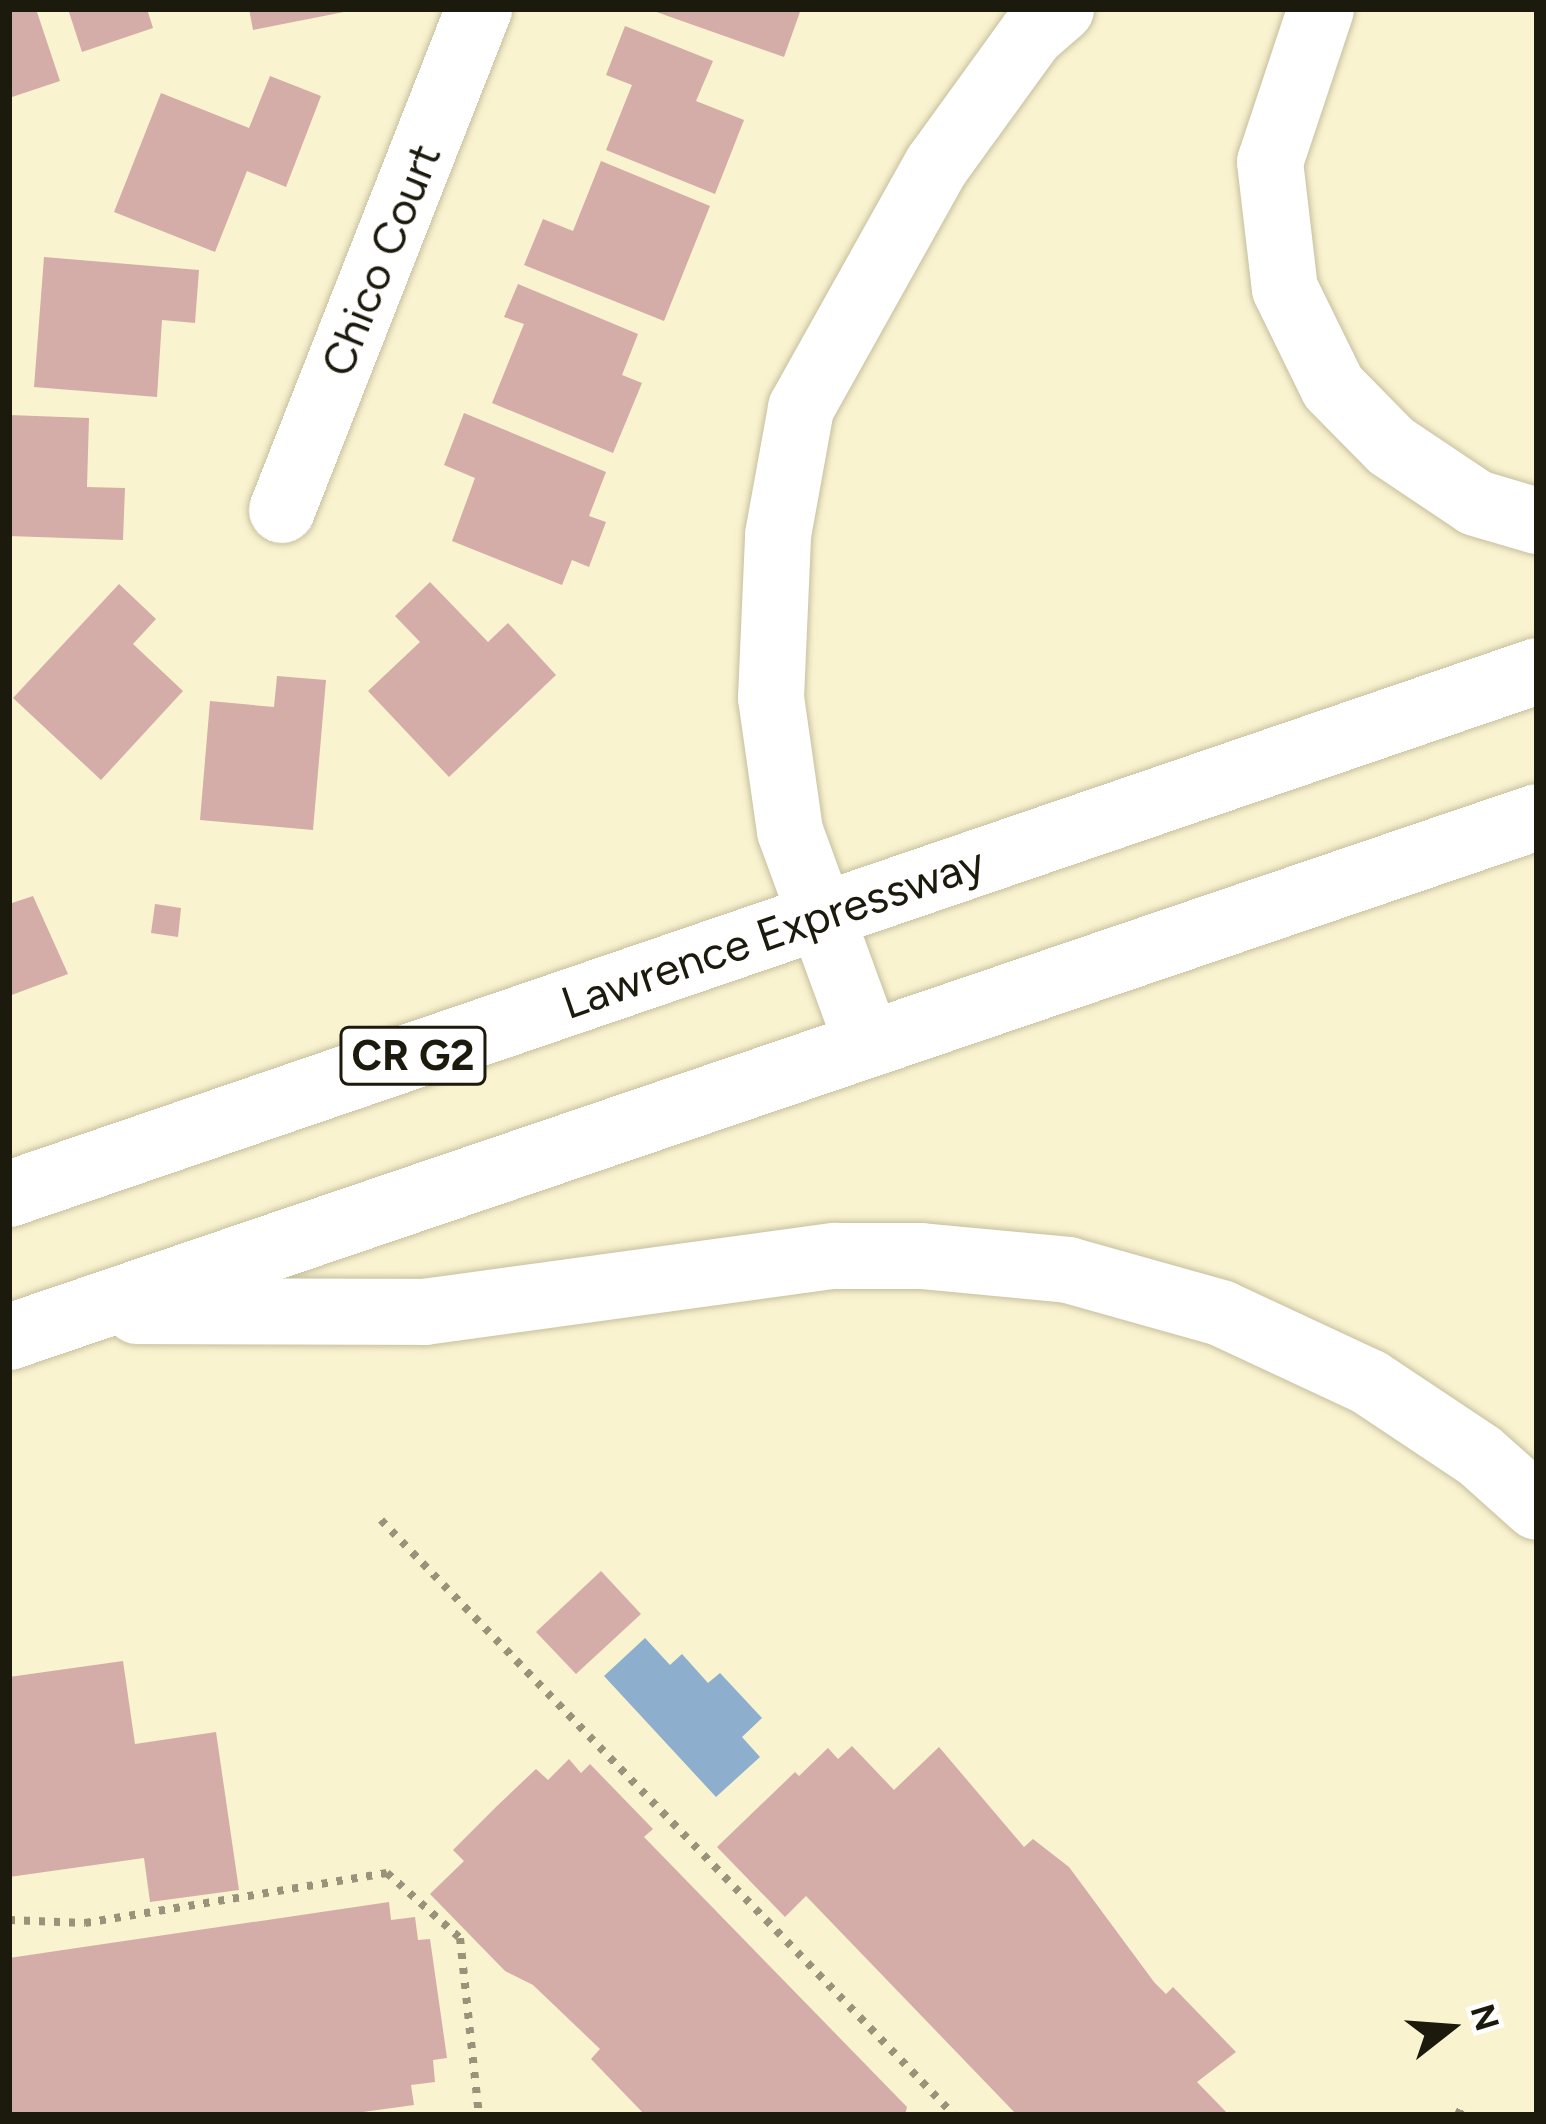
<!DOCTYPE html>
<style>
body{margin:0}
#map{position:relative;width:1546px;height:2124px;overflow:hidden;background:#faf3d0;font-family:Figtree,sans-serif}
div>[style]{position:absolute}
.water>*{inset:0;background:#8daecc}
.building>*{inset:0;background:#d4ada9}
.path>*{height:8px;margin-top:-4px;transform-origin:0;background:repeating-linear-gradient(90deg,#98937a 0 6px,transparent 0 15px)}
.roads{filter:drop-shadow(0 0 3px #c6bf9e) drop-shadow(0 0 3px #c6bf9e)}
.minor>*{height:66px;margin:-33px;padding:0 33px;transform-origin:33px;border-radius:33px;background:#fff}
.highway>*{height:66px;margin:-33px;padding:0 33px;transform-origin:33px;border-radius:33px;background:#fff}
span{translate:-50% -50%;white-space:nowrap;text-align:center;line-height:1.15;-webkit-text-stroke:9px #fff;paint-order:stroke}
.shield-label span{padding:3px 9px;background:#fff;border:3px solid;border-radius:9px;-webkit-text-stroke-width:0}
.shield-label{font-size:42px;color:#1c190d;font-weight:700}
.street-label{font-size:45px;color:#1c190d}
.frame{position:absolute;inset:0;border:12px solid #1c190d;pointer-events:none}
.north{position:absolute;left:1390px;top:1968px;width:120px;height:120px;-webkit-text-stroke:9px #fff;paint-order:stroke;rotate:73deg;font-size:33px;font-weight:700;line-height:48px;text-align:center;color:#1c190d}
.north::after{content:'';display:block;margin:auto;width:42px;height:54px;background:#1c190d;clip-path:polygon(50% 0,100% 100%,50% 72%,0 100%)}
</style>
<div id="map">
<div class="water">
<div style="clip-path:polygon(645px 1638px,670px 1665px,682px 1654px,708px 1683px,720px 1673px,762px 1718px,742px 1737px,760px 1757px,716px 1797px,604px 1676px)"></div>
</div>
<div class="building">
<div style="clip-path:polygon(9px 9px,36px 9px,60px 81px,9px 98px)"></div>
<div style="clip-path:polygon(68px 9px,147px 9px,153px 28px,82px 52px)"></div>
<div style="clip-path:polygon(249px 9px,349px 9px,349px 11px,253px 30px)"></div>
<div style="clip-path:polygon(648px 9px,801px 9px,784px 57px)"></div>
<div style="clip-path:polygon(625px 26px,713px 61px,696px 101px,744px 120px,715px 194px,606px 150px,632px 85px,606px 75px)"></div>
<div style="clip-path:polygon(270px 76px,321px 96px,286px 187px,247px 171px,215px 252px,114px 212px,161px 93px,249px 128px)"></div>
<div style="clip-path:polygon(601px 161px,710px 206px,664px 321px,524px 265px,543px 219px,573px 231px)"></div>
<div style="clip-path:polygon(44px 257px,199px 270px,195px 323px,162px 320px,157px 397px,34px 387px)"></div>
<div style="clip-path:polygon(518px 284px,638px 334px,622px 375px,642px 383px,613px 453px,492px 403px,524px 324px,504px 317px)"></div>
<div style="clip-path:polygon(464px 413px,606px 472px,589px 516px,606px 522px,589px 567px,572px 560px,562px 585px,452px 541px,475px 478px,444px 465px)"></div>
<div style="clip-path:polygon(9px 415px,89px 418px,87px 487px,125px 488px,123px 540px,9px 536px)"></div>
<div style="clip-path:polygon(430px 582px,488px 642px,508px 623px,556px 675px,449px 777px,368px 691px,420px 642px,395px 616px)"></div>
<div style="clip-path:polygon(119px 584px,156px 619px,133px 644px,183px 691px,101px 780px,13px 698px)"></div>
<div style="clip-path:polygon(277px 676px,326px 680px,313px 830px,200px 820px,210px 701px,274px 707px)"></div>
<div style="clip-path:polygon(33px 896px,68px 974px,9px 996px,9px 904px)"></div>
<div style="clip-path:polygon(155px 904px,181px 908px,178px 937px,151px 933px)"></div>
<div style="clip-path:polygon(601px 1571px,641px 1614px,576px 1674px,536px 1632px)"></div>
<div style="clip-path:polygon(123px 1661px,135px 1744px,216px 1732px,239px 1890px,150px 1902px,144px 1858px,9px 1877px,9px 1677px)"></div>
<div style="clip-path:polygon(852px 1746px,894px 1790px,939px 1747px,1024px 1847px,1033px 1839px,1069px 1867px,1154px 1982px,1166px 1994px,1173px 1987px,1236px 2052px,1197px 2082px,1229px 2115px,1017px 2115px,806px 1896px,785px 1917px,717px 1847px,795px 1772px,799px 1776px,828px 1748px,838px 1759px)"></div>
<div style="clip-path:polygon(569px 1759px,581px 1773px,590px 1764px,653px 1829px,644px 1837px,907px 2107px,905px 2115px,645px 2115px,591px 2059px,600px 2049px,533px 1985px,505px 1971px,430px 1894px,464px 1861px,453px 1850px,497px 1806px,536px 1769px,548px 1780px)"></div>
<div style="clip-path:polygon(389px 1902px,391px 1920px,415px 1917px,418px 1940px,430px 1939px,447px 2058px,433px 2060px,435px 2082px,411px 2085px,414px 2105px,341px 2115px,9px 2115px,9px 1958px)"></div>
</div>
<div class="path">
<div style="left:381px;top:1520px;width:826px;rotate:46.08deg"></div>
<div style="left:9px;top:1920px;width:76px;rotate:2.3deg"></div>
<div style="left:85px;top:1923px;width:306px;rotate:-9.4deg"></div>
<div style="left:387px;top:1873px;width:98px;rotate:41.7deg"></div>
<div style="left:460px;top:1938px;width:178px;rotate:83.9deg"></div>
<div style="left:1458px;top:2115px;width:14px;rotate:-65deg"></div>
</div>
<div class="roads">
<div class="minor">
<div style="left:282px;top:510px;width:538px;rotate:-68.53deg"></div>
</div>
<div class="highway">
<div style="left:1321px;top:9px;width:161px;rotate:108.4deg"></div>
<div style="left:1270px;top:162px;width:128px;rotate:83.3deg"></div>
<div style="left:1285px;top:289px;width:109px;rotate:63.9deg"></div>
<div style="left:1333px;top:387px;width:83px;rotate:45.5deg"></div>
<div style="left:1391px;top:446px;width:102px;rotate:33.8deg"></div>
<div style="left:1476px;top:503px;width:64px;rotate:16.4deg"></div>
<div style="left:866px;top:1039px;width:221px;rotate:-110.1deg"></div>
<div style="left:790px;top:831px;width:134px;rotate:-98.1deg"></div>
<div style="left:771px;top:698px;width:163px;rotate:-87.5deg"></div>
<div style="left:778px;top:535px;width:129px;rotate:-79.7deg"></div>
<div style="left:801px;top:408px;width:278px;rotate:-60.8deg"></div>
<div style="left:937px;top:165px;width:160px;rotate:-54.1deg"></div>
<div style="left:1031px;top:35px;width:40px;rotate:-41deg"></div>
<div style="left:9px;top:1194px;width:1615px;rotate:-18.89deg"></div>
<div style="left:137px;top:1311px;width:287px;rotate:0.2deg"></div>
<div style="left:424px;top:1312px;width:415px;rotate:-7.8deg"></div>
<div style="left:835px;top:1256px;width:86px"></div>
<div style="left:921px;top:1256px;width:148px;rotate:5.4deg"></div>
<div style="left:1068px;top:1270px;width:159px;rotate:15.7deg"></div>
<div style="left:1221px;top:1313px;width:163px;rotate:25deg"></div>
<div style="left:1369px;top:1382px;width:133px;rotate:33.7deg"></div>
<div style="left:1480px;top:1456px;width:76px;rotate:41.8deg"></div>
<div style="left:9px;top:1337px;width:1614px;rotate:-18.79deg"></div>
</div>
</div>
<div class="shield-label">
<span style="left:413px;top:1056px">CR G2</span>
</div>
<div class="street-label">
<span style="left:381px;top:260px;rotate:-68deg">Chico Court</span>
<span style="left:773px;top:933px;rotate:-19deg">Lawrence Expressway</span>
</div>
<div class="frame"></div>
<div class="north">N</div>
</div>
